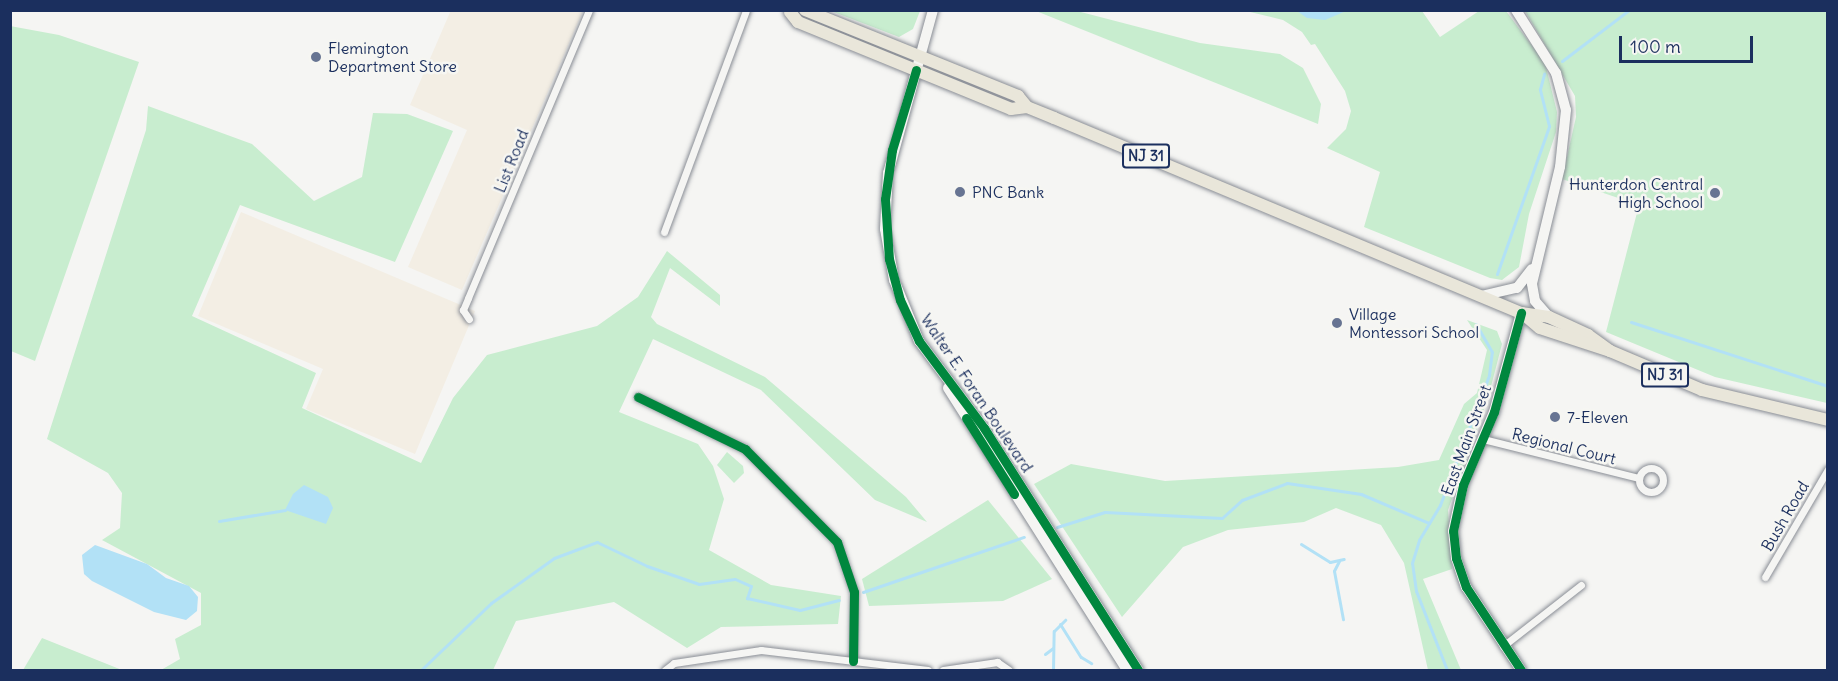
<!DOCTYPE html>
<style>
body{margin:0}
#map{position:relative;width:1838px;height:681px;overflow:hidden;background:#f5f5f3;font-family:Delius,sans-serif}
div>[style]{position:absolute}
.built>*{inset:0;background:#f3eee4}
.green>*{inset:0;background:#c8edcf}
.water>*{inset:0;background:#b2e1f6}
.stream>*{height:3px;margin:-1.5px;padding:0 1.5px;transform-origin:1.5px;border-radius:1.5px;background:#b2e1f6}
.roads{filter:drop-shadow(0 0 2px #898d95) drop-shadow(0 0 2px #898d95)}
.street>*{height:7px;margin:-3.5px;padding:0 3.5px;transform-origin:3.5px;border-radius:3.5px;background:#f5f5f3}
.street>.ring{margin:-3.5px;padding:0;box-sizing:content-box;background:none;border:7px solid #f5f5f3;border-radius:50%}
.secondary>*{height:10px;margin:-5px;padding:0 5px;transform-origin:5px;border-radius:5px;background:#f5f5f3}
.highway>*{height:12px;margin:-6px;padding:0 6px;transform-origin:6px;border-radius:6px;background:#e9e6da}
.cycleway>*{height:9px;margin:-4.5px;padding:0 4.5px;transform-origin:4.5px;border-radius:4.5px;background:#00873e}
.dots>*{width:16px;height:16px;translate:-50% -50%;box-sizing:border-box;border:3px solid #f6f6f2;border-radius:50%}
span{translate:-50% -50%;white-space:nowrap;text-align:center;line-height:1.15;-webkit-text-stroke:5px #f6f6f2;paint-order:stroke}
.shield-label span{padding:2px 4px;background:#f6f6f2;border:2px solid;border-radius:4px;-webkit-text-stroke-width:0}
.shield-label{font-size:15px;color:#1b2f5e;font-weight:700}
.poi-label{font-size:16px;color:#1b2f5e}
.left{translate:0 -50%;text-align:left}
.right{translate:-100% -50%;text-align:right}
.street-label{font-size:16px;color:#1b2f5e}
.frame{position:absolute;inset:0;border:12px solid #1b2f5e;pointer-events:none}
.scale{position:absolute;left:1619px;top:36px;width:134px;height:27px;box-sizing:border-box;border:3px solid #1b2f5e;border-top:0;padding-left:8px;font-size:18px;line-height:21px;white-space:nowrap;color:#1b2f5e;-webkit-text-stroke:4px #f6f6f2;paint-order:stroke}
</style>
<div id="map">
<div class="built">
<div style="clip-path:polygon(451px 10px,583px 11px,462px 290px,408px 267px,467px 130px,410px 105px)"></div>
<div style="clip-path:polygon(241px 212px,475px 311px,415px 454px,306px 409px,323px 369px,198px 316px)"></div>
</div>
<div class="green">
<div style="clip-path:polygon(831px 11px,920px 11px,913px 29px,899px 37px)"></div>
<div style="clip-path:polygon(1036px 11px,1077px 11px,1200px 43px,1280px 54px,1303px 68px,1321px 104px,1318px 124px)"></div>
<div style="clip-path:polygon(1246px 11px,1422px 11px,1440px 37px,1479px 11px,1506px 11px,1545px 63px,1557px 112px,1556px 132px,1529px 214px,1519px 267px,1502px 280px,1490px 278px,1364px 227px,1380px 172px,1327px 148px,1346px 129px,1351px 111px,1345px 91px,1315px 44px,1311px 45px,1302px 32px,1283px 20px)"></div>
<div style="clip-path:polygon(1525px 11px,1827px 11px,1827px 403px,1715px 377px,1606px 332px,1639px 205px,1562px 179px,1576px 117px,1575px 96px)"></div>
<div style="clip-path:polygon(10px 26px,59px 35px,139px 62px,35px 361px,11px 351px)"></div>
<div style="clip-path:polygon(148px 106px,252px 144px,314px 201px,362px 177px,373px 113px,407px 114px,453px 131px,395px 262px,240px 205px,192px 316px,316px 373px,302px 408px,421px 463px,453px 398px,487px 355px,597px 326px,638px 297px,667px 251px,720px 295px,720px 306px,670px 268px,651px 317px,657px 324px,765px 377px,906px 497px,927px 522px,875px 500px,761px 390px,653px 339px,619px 412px,698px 444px,713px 466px,724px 499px,709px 550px,771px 585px,841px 596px,838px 624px,721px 627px,687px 648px,614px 602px,516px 621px,493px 670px,161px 670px,180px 659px,175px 639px,201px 625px,201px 593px,102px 540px,120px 528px,122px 493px,108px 473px,47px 439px,146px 130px)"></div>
<div style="clip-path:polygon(1467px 320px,1497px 331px,1502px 344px,1488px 398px,1448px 510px,1452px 569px,1423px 579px,1461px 670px,1428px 670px,1404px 563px,1381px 525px,1336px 508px,1304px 522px,1228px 530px,1183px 547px,1122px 617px,1034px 484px,1071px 464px,1165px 481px,1398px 467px,1439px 460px,1464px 404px,1477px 393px,1487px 350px)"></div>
<div style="clip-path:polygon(727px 452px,743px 466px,744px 473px,734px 483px,717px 465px)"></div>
<div style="clip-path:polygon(988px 500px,1052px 579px,1003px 601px,869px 606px,862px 579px)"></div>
<div style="clip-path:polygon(42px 638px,122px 670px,23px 670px)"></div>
</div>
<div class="water">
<div style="clip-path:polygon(1297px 11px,1346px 11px,1325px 20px,1307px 18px)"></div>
<div style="clip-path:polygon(304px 485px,328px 497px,333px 508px,326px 524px,285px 510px,293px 494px)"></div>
<div style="clip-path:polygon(95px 545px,147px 564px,166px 578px,189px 586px,198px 597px,197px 611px,186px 620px,154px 612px,92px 581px,84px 574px,82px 555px)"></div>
</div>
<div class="stream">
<div style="left:1562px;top:61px;width:84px;rotate:-37.3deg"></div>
<div style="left:1497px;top:274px;width:157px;rotate:-70.6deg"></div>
<div style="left:1549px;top:126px;width:38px;rotate:-104deg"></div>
<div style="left:1540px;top:89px;width:16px;rotate:-75deg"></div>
<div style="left:1631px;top:322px;width:207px;rotate:18deg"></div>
<div style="left:219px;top:521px;width:67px;rotate:-9.5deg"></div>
<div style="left:1057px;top:527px;width:50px;rotate:-17.4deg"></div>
<div style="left:1105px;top:512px;width:117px;rotate:2.9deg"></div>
<div style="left:1222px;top:518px;width:27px;rotate:-42deg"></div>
<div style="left:1242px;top:500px;width:48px;rotate:-20.7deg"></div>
<div style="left:1287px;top:483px;width:75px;rotate:8.5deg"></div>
<div style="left:1361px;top:494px;width:74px;rotate:23.1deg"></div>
<div style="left:1301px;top:544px;width:34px;rotate:32deg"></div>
<div style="left:1330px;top:562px;width:14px;rotate:-12deg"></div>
<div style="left:1339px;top:561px;width:11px;rotate:117deg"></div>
<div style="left:1334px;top:571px;width:49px;rotate:79.4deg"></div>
<div style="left:863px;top:592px;width:170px;rotate:-18.9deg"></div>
<div style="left:1060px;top:624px;width:39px;rotate:58deg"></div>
<div style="left:1081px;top:657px;width:12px;rotate:31deg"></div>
<div style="left:1045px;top:654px;width:10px;rotate:-37deg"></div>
<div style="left:421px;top:670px;width:97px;rotate:-43.7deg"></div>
<div style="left:491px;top:603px;width:77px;rotate:-35.5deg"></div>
<div style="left:554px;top:558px;width:46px;rotate:-20.4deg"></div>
<div style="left:597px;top:542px;width:55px;rotate:25.6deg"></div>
<div style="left:647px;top:566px;width:55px;rotate:19.1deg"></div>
<div style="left:699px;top:584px;width:36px;rotate:-8deg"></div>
<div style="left:735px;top:579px;width:17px;rotate:24deg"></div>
<div style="left:751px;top:586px;width:13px;rotate:108deg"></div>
<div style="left:747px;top:598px;width:54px;rotate:12.8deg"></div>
<div style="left:800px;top:610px;width:40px;rotate:-14.4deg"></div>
<div style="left:1053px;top:670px;width:39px;rotate:-89deg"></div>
<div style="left:1054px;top:631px;width:16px;rotate:-45deg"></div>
<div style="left:1447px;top:670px;width:85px;rotate:-111.4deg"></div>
<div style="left:1416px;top:591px;width:28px;rotate:-98deg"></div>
<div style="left:1412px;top:563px;width:24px;rotate:-73deg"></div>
<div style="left:1419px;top:540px;width:41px;rotate:-59deg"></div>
<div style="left:1440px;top:505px;width:139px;rotate:-69.3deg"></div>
<div style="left:1489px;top:375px;width:23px;rotate:-83deg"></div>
<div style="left:1492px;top:352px;width:32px;rotate:-120deg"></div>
</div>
<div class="roads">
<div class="street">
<div style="left:664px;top:232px;width:237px;rotate:-69.7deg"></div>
<div style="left:469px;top:319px;width:11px;rotate:-124deg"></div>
<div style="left:463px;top:310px;width:13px;rotate:-67deg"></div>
<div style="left:468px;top:298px;width:312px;rotate:-67.2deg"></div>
<div style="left:638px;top:397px;width:119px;rotate:25.9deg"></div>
<div style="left:745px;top:449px;width:131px;rotate:45.3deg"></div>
<div style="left:837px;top:542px;width:53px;rotate:71.2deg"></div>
<div style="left:854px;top:592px;width:69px;rotate:90.8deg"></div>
<div style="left:1483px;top:439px;width:160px;rotate:14.1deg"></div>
<div class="ring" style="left:1639px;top:468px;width:17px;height:17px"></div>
<div style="left:1765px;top:577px;width:125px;rotate:-59.7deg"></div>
<div style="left:1503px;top:646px;width:99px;rotate:-38deg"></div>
<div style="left:665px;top:670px;width:11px;rotate:-38deg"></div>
<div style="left:674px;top:663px;width:88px;rotate:-8.5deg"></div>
<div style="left:761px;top:650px;width:168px;rotate:6.8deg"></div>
<div style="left:943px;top:670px;width:55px;rotate:-8.4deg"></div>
<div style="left:997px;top:662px;width:14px;rotate:34deg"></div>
</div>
<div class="secondary">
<div style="left:933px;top:10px;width:169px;rotate:105.4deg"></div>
<div style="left:888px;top:173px;width:56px;rotate:93.1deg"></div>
<div style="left:885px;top:229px;width:52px;rotate:80deg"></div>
<div style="left:894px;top:280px;width:66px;rotate:67.7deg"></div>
<div style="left:919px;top:341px;width:109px;rotate:53.2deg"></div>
<div style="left:984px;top:428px;width:287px;rotate:57.5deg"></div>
<div style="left:1516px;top:10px;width:75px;rotate:57.6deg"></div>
<div style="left:1556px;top:73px;width:38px;rotate:75deg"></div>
<div style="left:1566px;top:110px;width:57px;rotate:96deg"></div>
<div style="left:1560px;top:167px;width:120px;rotate:103.5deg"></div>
<div style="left:1532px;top:284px;width:17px;rotate:80deg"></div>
<div style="left:1535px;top:301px;width:21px;rotate:49deg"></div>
<div style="left:1481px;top:296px;width:37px;rotate:-13deg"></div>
<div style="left:1517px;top:288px;width:24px;rotate:-52deg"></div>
<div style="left:948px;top:388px;width:334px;rotate:57.6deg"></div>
<div style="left:1521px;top:670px;width:100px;rotate:-123.5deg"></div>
<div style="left:1466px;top:587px;width:31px;rotate:-109deg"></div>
<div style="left:1456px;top:558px;width:27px;rotate:-96deg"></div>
<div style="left:1453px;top:531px;width:47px;rotate:-77.7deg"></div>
<div style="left:1463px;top:485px;width:79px;rotate:-67deg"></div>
<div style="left:1494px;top:412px;width:103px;rotate:-74.7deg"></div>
</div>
<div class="highway">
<div style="left:805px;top:10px;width:230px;rotate:22deg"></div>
<div style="left:1018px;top:96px;width:14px;rotate:51deg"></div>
<div style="left:790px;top:12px;width:13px;rotate:51deg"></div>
<div style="left:798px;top:22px;width:230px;rotate:22.2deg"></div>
<div style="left:1011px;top:109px;width:16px;rotate:-7deg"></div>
<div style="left:1027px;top:107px;width:29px;rotate:22deg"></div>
<div style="left:1054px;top:118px;width:506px;rotate:22.66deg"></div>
<div style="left:1521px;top:313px;width:28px;rotate:8deg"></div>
<div style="left:1549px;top:317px;width:43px;rotate:24.8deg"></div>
<div style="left:1588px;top:335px;width:27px;rotate:36deg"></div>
<div style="left:1522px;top:313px;width:23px;rotate:40deg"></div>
<div style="left:1540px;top:328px;width:74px;rotate:18.2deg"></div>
<div style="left:1610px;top:351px;width:100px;rotate:23deg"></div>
<div style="left:1702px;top:390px;width:130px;rotate:13.4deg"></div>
</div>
</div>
<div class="cycleway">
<div style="left:916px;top:70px;width:84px;rotate:106.7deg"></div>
<div style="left:892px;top:150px;width:49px;rotate:98.1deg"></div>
<div style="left:885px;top:199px;width:60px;rotate:86.2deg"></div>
<div style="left:889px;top:259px;width:42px;rotate:75deg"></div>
<div style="left:900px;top:300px;width:45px;rotate:65.1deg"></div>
<div style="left:919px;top:341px;width:109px;rotate:53.2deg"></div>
<div style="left:984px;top:428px;width:287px;rotate:57.5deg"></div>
<div style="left:638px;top:397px;width:119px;rotate:25.9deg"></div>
<div style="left:745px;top:449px;width:131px;rotate:45.3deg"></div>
<div style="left:837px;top:542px;width:53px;rotate:71.2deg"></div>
<div style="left:854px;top:592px;width:69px;rotate:90.8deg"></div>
<div style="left:966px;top:418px;width:90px;rotate:57.7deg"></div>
<div style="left:1521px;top:670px;width:100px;rotate:-123.5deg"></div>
<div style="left:1466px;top:587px;width:31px;rotate:-109deg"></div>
<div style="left:1456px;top:558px;width:27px;rotate:-96deg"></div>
<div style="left:1453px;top:531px;width:47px;rotate:-77.7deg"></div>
<div style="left:1463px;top:485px;width:79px;rotate:-67deg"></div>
<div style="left:1494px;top:412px;width:103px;rotate:-74.7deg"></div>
</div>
<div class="dots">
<div style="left:316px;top:57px;background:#677492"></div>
<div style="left:960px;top:192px;background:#677492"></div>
<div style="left:1715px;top:193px;background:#677492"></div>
<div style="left:1337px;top:323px;background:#677492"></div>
<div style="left:1555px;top:417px;background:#677492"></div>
</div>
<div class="shield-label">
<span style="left:1146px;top:156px">NJ 31</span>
<span style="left:1665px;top:375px">NJ 31</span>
</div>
<div class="poi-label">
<span class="left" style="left:328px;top:57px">Flemington<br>Department Store</span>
<span class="right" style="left:1703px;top:193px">Hunterdon Central<br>High School</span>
<span class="left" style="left:972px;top:192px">PNC Bank</span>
<span class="left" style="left:1349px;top:323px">Village<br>Montessori School</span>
<span class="left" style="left:1567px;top:417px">7-Eleven</span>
</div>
<div class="street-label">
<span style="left:511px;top:161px;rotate:-68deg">List Road</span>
<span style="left:977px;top:393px;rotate:56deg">Walter E. Foran Boulevard</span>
<span style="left:1466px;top:440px;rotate:-70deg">East Main Street</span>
<span style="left:1564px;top:446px;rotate:14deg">Regional Court</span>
<span style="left:1785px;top:516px;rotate:-60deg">Bush Road</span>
</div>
<div class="frame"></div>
<div class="scale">100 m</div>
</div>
